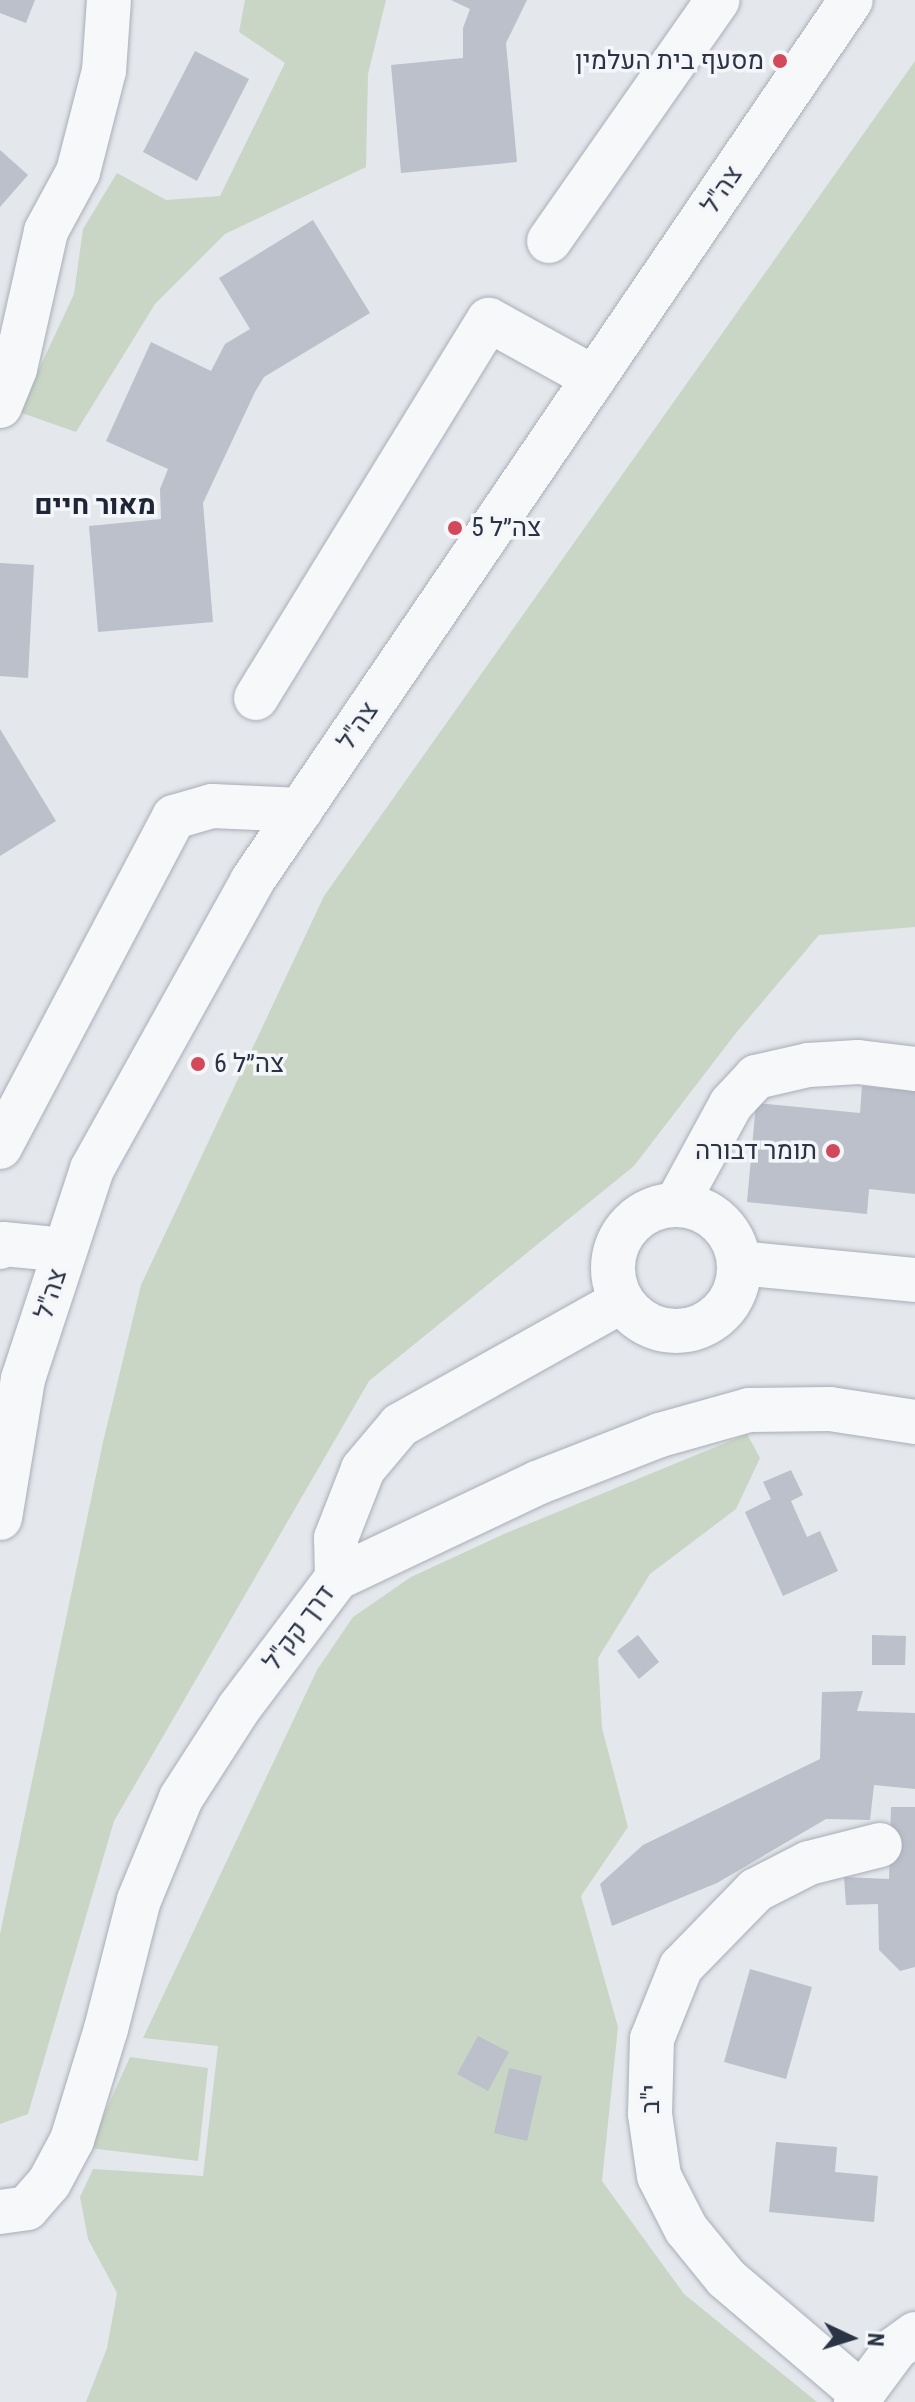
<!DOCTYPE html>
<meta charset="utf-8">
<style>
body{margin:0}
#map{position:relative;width:915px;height:2402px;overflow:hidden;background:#e4e7ec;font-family:"Roboto Condensed",Heebo,sans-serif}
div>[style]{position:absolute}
.green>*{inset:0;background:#c9d6c5}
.building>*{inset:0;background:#bbc0ca}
.roads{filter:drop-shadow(0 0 2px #a9aeb7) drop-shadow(0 0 2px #a9aeb7)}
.minor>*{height:44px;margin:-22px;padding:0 22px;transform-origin:22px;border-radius:22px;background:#f7f8fa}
.minor>.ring{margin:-22px;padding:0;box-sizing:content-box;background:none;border:44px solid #f7f8fa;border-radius:50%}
.dots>*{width:22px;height:22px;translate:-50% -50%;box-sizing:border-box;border:4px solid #f4f6f9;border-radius:50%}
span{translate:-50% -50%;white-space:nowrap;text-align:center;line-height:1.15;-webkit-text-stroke:7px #f4f6f9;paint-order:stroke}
.poi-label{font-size:26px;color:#2b3445}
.right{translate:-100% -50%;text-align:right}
.left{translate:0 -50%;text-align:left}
.street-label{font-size:26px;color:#2b3445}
.neighbourhood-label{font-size:28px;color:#1d2536;font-weight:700}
.north{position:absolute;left:811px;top:2298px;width:80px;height:80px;-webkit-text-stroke:6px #f4f6f9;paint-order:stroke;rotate:94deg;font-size:22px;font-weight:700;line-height:32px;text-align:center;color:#2b3445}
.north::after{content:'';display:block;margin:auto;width:28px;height:36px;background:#2b3445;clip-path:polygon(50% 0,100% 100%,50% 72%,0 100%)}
</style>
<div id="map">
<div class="green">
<div style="clip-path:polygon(245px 0,386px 0,368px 74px,366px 167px,225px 234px,155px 304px,76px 432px,19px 412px,74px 294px,83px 229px,117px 173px,166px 200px,220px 196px,285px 63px,239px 32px)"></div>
<div style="clip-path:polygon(915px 61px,915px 927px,819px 935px,736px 1033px,634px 1166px,369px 1381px,114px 1821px,28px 2114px,0 2124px,0 1934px,103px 1442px,141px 1285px,324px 896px)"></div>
<div style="clip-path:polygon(747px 1434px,760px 1458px,736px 1509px,650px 1574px,598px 1658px,602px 1728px,628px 1827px,581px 1896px,618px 2027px,602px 2181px,684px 2294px,817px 2402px,86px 2402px,107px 2348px,117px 2293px,88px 2239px,80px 2197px,93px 2169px,203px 2176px,218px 2046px,143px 2038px,317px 1670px,353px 1617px,411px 1577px,504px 1534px)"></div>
<div style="clip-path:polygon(130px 2057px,208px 2068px,198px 2161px,89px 2148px)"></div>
</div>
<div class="building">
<div style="clip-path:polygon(0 0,35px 0,26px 23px,0 13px)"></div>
<div style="clip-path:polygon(451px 0,527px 0,506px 43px,517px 162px,401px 173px,391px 65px,463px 58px,463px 28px,470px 9px)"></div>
<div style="clip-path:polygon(195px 51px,249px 79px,197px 181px,143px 152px)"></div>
<div style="clip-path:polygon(0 150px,28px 175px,0 207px)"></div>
<div style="clip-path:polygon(313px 220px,370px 313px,264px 377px,255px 392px,203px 503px,213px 622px,98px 632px,89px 526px,161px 519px,160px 489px,168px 469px,106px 441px,151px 342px,211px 371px,225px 344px,250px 329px,219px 278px)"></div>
<div style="clip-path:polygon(0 563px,34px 565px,28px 678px,0 676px)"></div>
<div style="clip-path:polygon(0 729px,56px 821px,0 856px)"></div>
<div style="clip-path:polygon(862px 1086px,915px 1091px,915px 1194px,869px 1189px,867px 1214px,747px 1202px,756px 1103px,860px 1113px)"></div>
<div style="clip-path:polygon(791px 1470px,803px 1495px,791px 1501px,807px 1537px,820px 1531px,838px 1571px,783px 1596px,745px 1512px,771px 1499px,763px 1482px)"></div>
<div style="clip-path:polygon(638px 1635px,659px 1662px,639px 1679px,617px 1651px)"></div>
<div style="clip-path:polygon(872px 1635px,906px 1636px,905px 1665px,872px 1665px)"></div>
<div style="clip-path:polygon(863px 1691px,857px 1711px,915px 1713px,915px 1789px,874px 1785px,870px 1820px,826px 1819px,717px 1883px,612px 1926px,600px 1884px,643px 1845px,820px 1759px,822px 1692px)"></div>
<div style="clip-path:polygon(891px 1807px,915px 1807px,915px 1967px,900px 1971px,879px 1950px,878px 1904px,846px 1905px,844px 1877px,889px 1879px)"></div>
<div style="clip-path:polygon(750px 1969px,812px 1987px,786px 2079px,724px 2062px)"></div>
<div style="clip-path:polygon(478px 2036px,509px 2052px,488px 2091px,457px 2074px)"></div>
<div style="clip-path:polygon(509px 2068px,542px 2076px,527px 2141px,494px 2133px)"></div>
<div style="clip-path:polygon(776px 2142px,837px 2147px,835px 2172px,878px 2176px,874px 2222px,769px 2212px)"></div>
</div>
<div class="roads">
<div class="minor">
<div style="left:549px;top:241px;width:294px;rotate:-55deg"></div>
<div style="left:0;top:406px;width:40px;rotate:-68deg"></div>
<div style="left:15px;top:369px;width:141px;rotate:-77.3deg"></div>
<div style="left:46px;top:231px;width:67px;rotate:-61.5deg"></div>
<div style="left:78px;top:172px;width:104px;rotate:-75.6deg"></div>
<div style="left:104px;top:71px;width:71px;rotate:-86deg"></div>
<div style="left:256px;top:698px;width:444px;rotate:-58.4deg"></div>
<div style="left:489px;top:320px;width:120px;rotate:28.9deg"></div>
<div style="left:0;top:1147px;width:373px;rotate:-62.2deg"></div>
<div style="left:174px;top:817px;width:40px;rotate:-16deg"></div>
<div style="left:212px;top:806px;width:89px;rotate:2.6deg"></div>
<div style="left:676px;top:1205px;width:115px;rotate:-61.4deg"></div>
<div style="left:731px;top:1104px;width:37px;rotate:-47deg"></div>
<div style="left:756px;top:1077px;width:53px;rotate:-13deg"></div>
<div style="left:808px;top:1065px;width:50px;rotate:-3.4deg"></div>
<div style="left:858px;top:1062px;width:57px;rotate:7deg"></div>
<div class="ring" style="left:613px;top:1205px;width:82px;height:82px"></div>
<div style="left:0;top:1247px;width:4px;rotate:-45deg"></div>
<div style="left:3px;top:1244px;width:62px;rotate:5.5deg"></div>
<div style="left:739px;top:1263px;width:177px;rotate:5.5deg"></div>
<div style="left:0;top:1518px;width:141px;rotate:-80.6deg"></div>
<div style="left:23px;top:1379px;width:221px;rotate:-71.8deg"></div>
<div style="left:92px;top:1169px;width:329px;rotate:-60.9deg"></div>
<div style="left:252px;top:881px;width:1065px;rotate:-55.79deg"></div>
<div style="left:337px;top:1578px;width:40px;rotate:-91.4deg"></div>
<div style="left:336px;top:1538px;width:74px;rotate:-68.6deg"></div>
<div style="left:363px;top:1469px;width:57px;rotate:-49.9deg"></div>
<div style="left:400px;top:1425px;width:254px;rotate:-29.2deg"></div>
<div style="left:0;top:2212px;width:27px;rotate:-8deg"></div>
<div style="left:27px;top:2208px;width:33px;rotate:-49deg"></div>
<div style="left:49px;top:2183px;width:49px;rotate:-61.9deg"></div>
<div style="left:72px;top:2140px;width:116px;rotate:-73deg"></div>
<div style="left:106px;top:2029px;width:133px;rotate:-75.7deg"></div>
<div style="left:139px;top:1900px;width:110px;rotate:-67.6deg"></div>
<div style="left:181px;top:1798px;width:107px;rotate:-57.2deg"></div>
<div style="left:239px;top:1708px;width:163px;rotate:-53deg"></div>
<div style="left:337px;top:1578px;width:221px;rotate:-25.4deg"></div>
<div style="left:537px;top:1483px;width:132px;rotate:-21.3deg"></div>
<div style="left:660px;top:1435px;width:92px;rotate:-15.7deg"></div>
<div style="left:749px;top:1410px;width:81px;rotate:-0.7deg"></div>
<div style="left:830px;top:1409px;width:86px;rotate:8.7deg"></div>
<div style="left:861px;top:2393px;width:177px;rotate:-139.6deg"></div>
<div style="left:726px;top:2278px;width:63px;rotate:-129.2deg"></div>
<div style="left:686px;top:2229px;width:59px;rotate:-117deg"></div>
<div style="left:659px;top:2176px;width:63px;rotate:-98.3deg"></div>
<div style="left:650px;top:2114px;width:75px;rotate:-88.5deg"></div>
<div style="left:652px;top:2039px;width:78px;rotate:-68.1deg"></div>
<div style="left:681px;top:1967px;width:107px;rotate:-45.8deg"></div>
<div style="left:756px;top:1890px;width:59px;rotate:-27deg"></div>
<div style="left:809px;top:1863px;width:73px;rotate:-14.2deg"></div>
<div style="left:856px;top:2402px;width:67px;rotate:-53.5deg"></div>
<div style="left:896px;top:2348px;width:24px;rotate:-36deg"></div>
</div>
</div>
<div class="dots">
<div style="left:780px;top:61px;background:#d1495b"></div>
<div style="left:455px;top:528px;background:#d1495b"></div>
<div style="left:198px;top:1064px;background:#d1495b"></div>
<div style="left:833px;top:1151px;background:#d1495b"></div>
</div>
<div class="poi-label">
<span class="right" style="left:764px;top:61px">מסעף בית העלמין</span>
<span class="left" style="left:471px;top:528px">צה״ל 5</span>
<span class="left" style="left:214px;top:1064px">צה״ל 6</span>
<span class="right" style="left:817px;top:1151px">תומר דבורה</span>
</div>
<div class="street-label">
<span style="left:722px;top:190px;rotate:-56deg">צה"ל</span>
<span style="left:358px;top:726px;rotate:-56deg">צה"ל</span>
<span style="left:51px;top:1294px;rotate:-72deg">צה"ל</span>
<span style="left:299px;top:1628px;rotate:-53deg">דרך קק"ל</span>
<span style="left:651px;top:2099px;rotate:-90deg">י"ב</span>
</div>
<div class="neighbourhood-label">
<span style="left:95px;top:505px">מאור חיים</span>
</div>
<div class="north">N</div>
</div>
